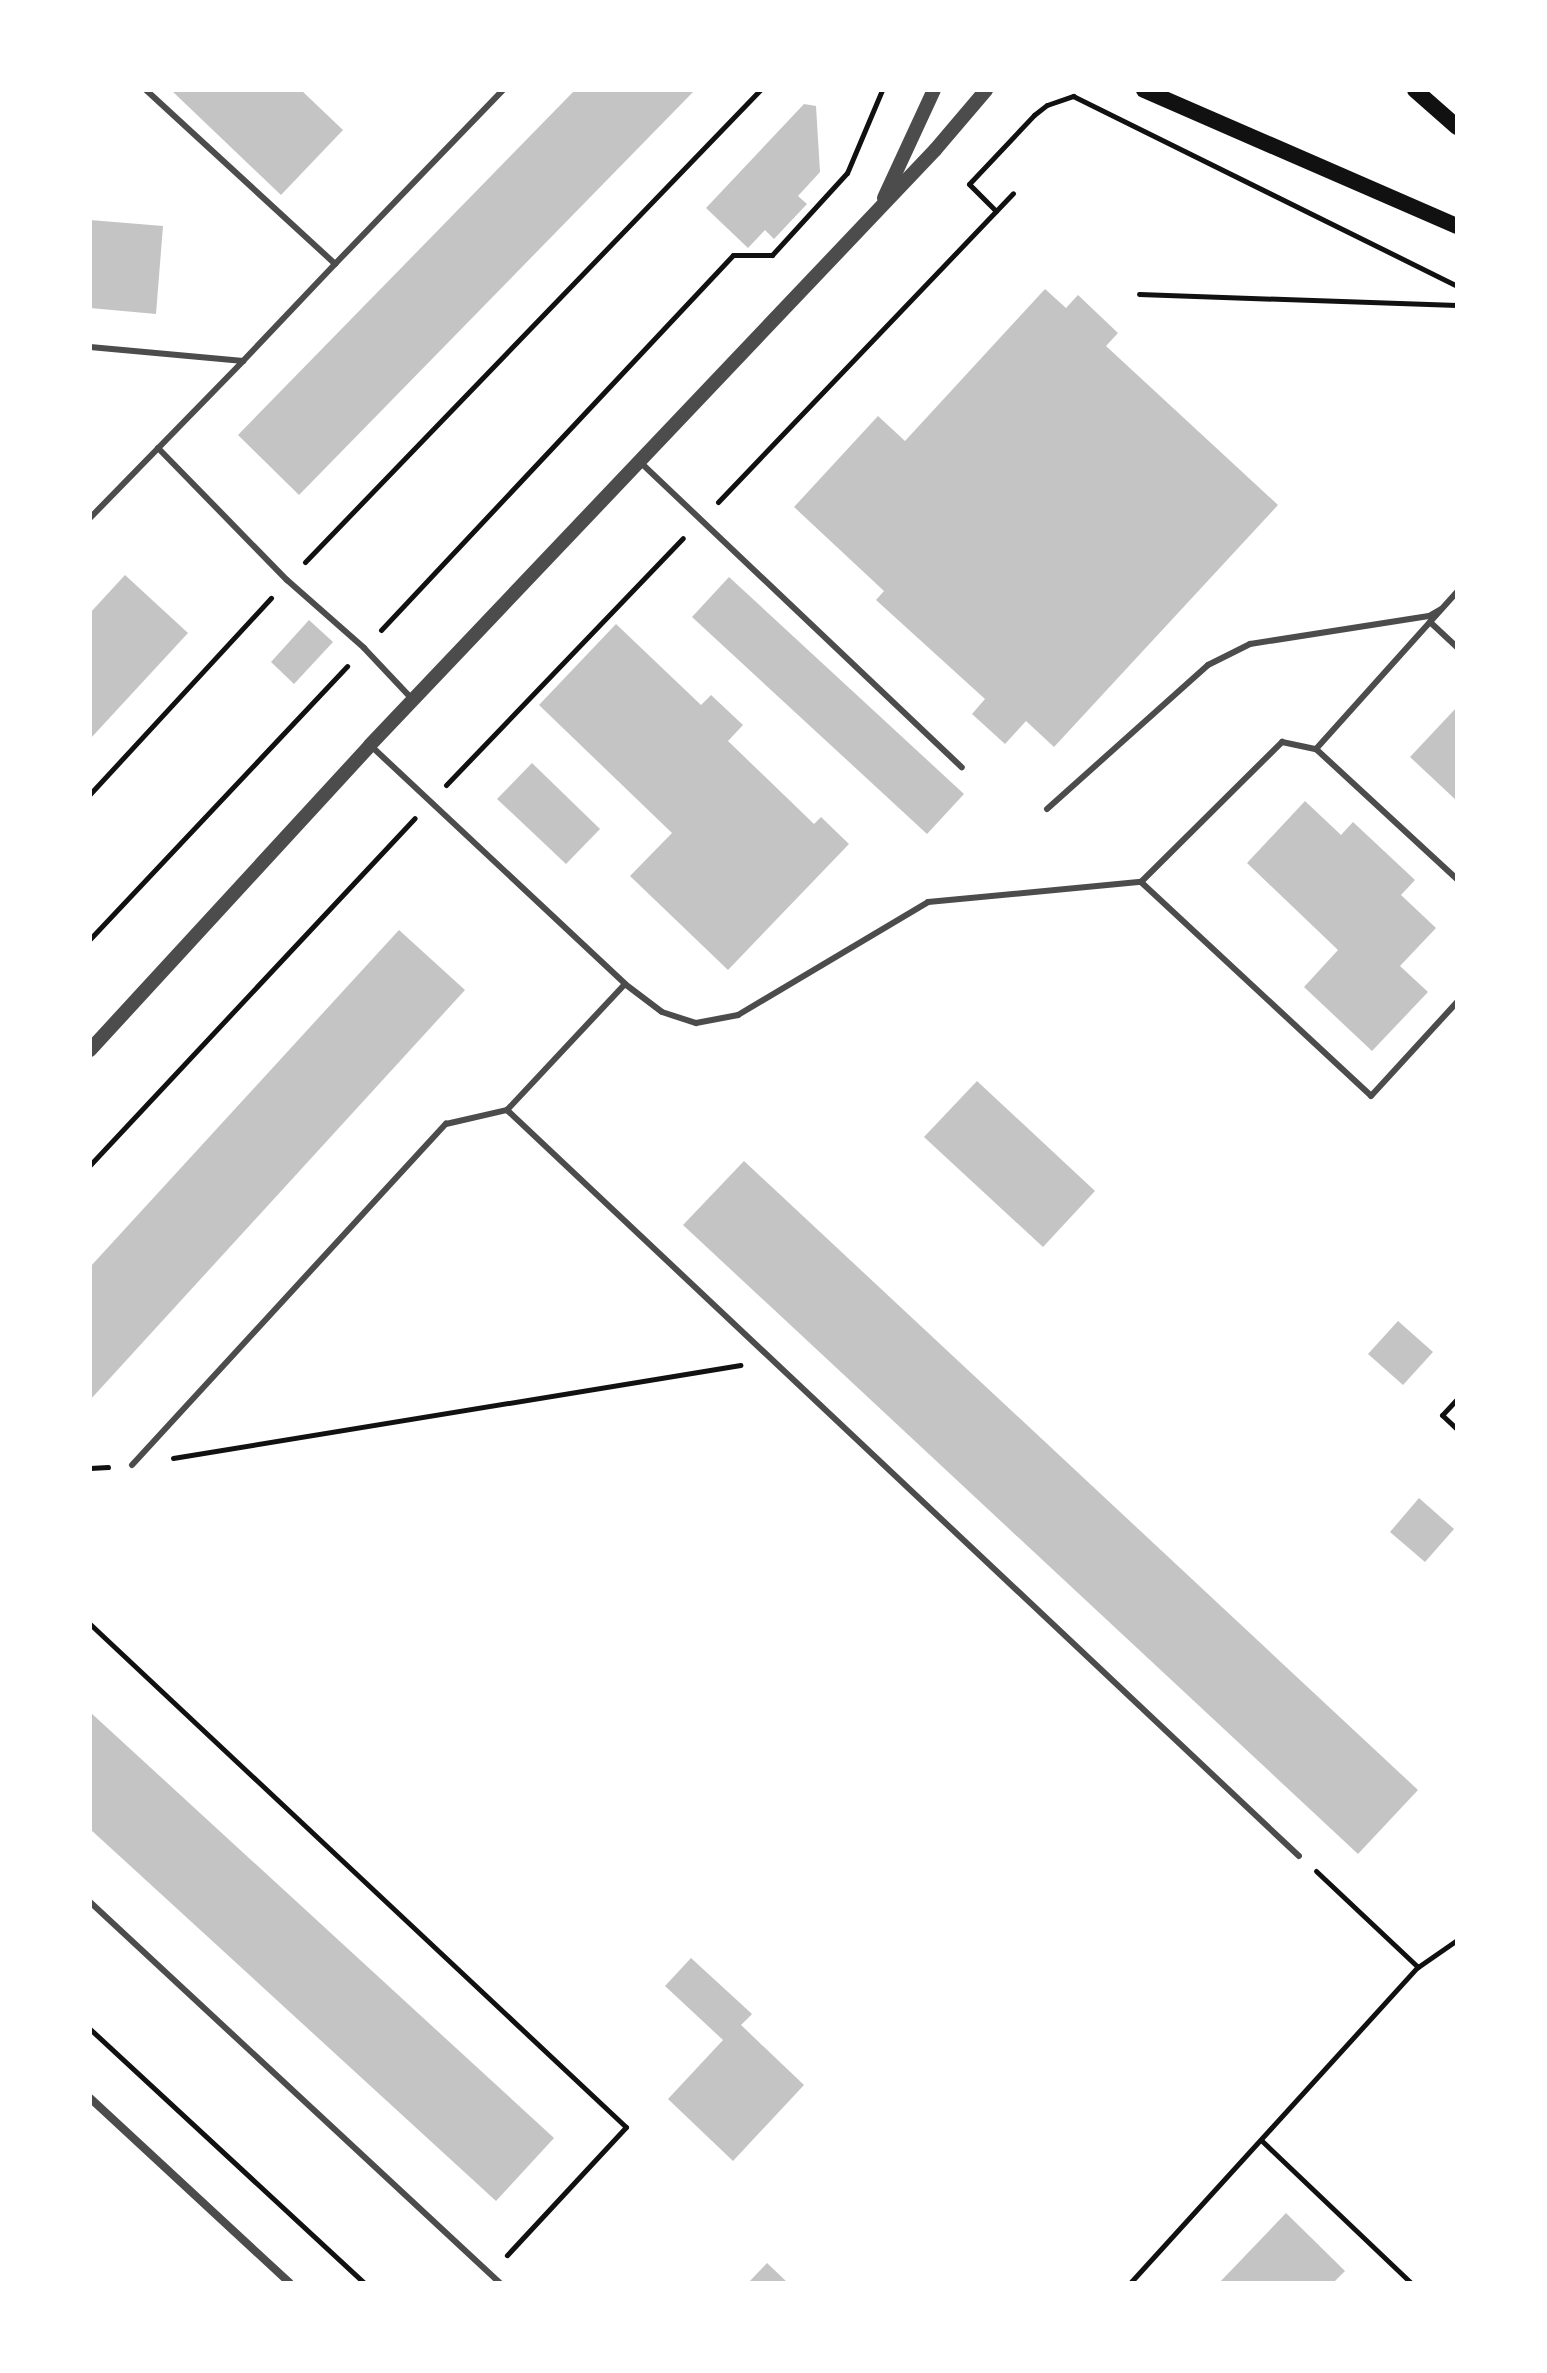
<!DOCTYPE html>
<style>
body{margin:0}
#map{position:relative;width:1547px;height:2373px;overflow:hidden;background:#fff;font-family:Overpass,sans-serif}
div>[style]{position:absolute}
.building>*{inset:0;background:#c4c4c4}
.path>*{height:5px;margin:-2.5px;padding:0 2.5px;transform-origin:2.5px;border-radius:2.5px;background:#111}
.service>*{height:6px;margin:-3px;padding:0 3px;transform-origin:3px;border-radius:3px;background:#4c4c4c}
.minor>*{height:8px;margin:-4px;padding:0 4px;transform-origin:4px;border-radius:4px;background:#4c4c4c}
.tertiary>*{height:14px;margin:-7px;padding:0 7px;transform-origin:7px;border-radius:7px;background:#4c4c4c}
.secondary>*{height:16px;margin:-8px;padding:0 8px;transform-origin:8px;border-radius:8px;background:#111}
span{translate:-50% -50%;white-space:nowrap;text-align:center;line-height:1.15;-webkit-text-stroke:8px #fff;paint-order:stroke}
.frame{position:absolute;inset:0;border:92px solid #fff;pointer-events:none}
</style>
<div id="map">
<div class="building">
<div style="clip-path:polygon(171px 90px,301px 90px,343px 130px,281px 195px)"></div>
<div style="clip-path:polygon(575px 90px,695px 90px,299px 495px,238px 435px)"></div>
<div style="clip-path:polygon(804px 104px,816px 106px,820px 172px,798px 196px,807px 204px,790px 222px,774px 239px,765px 230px,748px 248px,706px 208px)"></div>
<div style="clip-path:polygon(90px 220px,163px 226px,156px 314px,90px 308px)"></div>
<div style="clip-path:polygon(1045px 289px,1066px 308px,1078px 295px,1118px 333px,1106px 346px,1278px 505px,1054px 747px,1026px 721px,1005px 744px,972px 714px,985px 699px,876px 600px,884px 591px,794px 507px,878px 416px,905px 441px)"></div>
<div style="clip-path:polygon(125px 575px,188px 633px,90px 739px,90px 613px)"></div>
<div style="clip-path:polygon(729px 577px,964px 794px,927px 834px,692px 617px)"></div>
<div style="clip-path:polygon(309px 620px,333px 642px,294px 684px,271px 662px)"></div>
<div style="clip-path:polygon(616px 624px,701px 705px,711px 695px,743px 725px,728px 741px,814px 824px,821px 817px,849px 844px,728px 970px,630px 876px,672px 833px,539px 705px)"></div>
<div style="clip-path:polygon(1457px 707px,1457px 801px,1410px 757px)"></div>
<div style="clip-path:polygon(532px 763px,600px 829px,566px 864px,497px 799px)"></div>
<div style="clip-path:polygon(1305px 801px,1341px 835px,1353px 822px,1415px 880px,1401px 895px,1436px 928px,1400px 966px,1428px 992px,1372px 1051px,1304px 987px,1338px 950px,1247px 863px)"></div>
<div style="clip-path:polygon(399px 930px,465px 990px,90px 1400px,90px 1267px)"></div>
<div style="clip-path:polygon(977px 1081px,1095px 1191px,1043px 1247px,924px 1137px)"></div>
<div style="clip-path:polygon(744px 1161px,1418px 1790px,1358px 1854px,683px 1225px)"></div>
<div style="clip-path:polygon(1398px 1321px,1433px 1352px,1403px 1385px,1368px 1354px)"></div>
<div style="clip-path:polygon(1419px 1498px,1454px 1529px,1425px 1562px,1390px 1532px)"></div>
<div style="clip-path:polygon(90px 1712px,554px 2138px,496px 2201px,90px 1829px)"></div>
<div style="clip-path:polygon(691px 1958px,752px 2014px,741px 2025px,804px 2085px,733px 2161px,668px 2099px,723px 2040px,665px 1986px)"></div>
<div style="clip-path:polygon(1286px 2213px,1345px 2271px,1333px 2283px,1219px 2283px)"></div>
<div style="clip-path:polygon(767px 2263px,788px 2283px,748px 2283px)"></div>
</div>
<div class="path">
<div style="left:996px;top:211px;width:38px;rotate:-135deg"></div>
<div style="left:969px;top:184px;width:95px;rotate:-46.7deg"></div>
<div style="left:1034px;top:115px;width:16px;rotate:-38deg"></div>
<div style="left:1047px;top:105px;width:28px;rotate:-19deg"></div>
<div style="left:1073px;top:96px;width:428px;rotate:26.3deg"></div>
<div style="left:1139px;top:294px;width:318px;rotate:2deg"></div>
<div style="left:718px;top:502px;width:427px;rotate:-46.3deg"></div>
<div style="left:305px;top:562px;width:656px;rotate:-46.05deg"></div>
<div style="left:381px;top:630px;width:514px;rotate:-46.81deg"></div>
<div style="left:733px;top:255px;width:39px"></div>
<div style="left:772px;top:255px;width:111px;rotate:-47.6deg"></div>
<div style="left:847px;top:173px;width:90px;rotate:-67.1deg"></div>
<div style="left:446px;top:785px;width:342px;rotate:-46.2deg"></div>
<div style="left:90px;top:794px;width:267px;rotate:-47.3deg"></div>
<div style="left:90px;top:939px;width:375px;rotate:-46.7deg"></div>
<div style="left:90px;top:1165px;width:475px;rotate:-46.9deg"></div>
<div style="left:1457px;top:1399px;width:22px;rotate:133deg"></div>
<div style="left:1442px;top:1415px;width:21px;rotate:43deg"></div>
<div style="left:173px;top:1458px;width:575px;rotate:-9.31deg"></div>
<div style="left:90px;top:1468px;width:18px;rotate:-3deg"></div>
<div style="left:90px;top:1624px;width:735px;rotate:43.18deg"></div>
<div style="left:626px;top:2127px;width:175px;rotate:132.9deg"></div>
<div style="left:1316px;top:1871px;width:140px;rotate:43.3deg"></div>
<div style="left:1418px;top:1967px;width:47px;rotate:-34.7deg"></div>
<div style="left:90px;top:2029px;width:374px;rotate:42.8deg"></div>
<div style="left:1261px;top:2140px;width:207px;rotate:43.6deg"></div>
<div style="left:1130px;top:2283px;width:428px;rotate:-47.7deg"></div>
</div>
<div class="service">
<div style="left:146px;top:90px;width:257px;rotate:42.6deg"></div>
<div style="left:335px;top:264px;width:242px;rotate:-46deg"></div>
<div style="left:90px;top:347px;width:154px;rotate:5.2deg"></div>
<div style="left:243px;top:361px;width:134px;rotate:-46.5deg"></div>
<div style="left:158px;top:448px;width:185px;rotate:45.7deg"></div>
<div style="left:287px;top:580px;width:103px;rotate:41.4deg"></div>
<div style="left:364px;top:648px;width:71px;rotate:46.7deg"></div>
<div style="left:639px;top:461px;width:445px;rotate:43.5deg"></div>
<div style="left:90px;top:518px;width:219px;rotate:-45.7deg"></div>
<div style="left:1430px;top:622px;width:37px;rotate:43deg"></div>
<div style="left:370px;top:745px;width:349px;rotate:43.1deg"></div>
<div style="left:625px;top:984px;width:173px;rotate:133.1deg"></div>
<div style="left:507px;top:1110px;width:1088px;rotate:43.29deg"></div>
<div style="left:1316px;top:749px;width:211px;rotate:-48.1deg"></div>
<div style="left:1047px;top:809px;width:216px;rotate:-41.8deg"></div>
<div style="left:1208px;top:665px;width:47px;rotate:-26.6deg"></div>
<div style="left:1250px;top:644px;width:181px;rotate:-8.9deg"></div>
<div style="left:1429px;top:616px;width:14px;rotate:-30deg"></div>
<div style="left:1141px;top:882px;width:314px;rotate:42.9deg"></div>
<div style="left:1371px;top:1096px;width:127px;rotate:-47.5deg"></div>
<div style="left:625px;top:984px;width:46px;rotate:37.1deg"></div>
<div style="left:662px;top:1012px;width:36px;rotate:18deg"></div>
<div style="left:696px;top:1023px;width:43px;rotate:-10.8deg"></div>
<div style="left:738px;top:1015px;width:221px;rotate:-30.7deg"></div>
<div style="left:928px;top:902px;width:214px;rotate:-5.4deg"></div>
<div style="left:1141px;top:882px;width:199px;rotate:-44.8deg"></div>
<div style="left:1282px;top:742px;width:35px;rotate:12deg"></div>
<div style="left:1316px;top:749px;width:192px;rotate:42.7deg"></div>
<div style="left:132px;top:1465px;width:464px;rotate:-47.4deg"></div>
<div style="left:446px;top:1124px;width:63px;rotate:-12.9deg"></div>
<div style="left:90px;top:1902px;width:560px;rotate:42.9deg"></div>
</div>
<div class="minor">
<div style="left:90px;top:2098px;width:272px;rotate:42.8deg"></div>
</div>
<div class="tertiary">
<div style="left:884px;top:198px;width:119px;rotate:-65.2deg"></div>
<div style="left:90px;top:1050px;width:414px;rotate:-47.4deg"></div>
<div style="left:370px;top:745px;width:821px;rotate:-46.48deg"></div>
<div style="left:935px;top:150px;width:79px;rotate:-49.6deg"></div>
</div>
<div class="secondary">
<div style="left:1144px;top:90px;width:341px;rotate:23.5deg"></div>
<div style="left:1415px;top:90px;width:56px;rotate:41.4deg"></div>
</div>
<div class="frame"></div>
</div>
